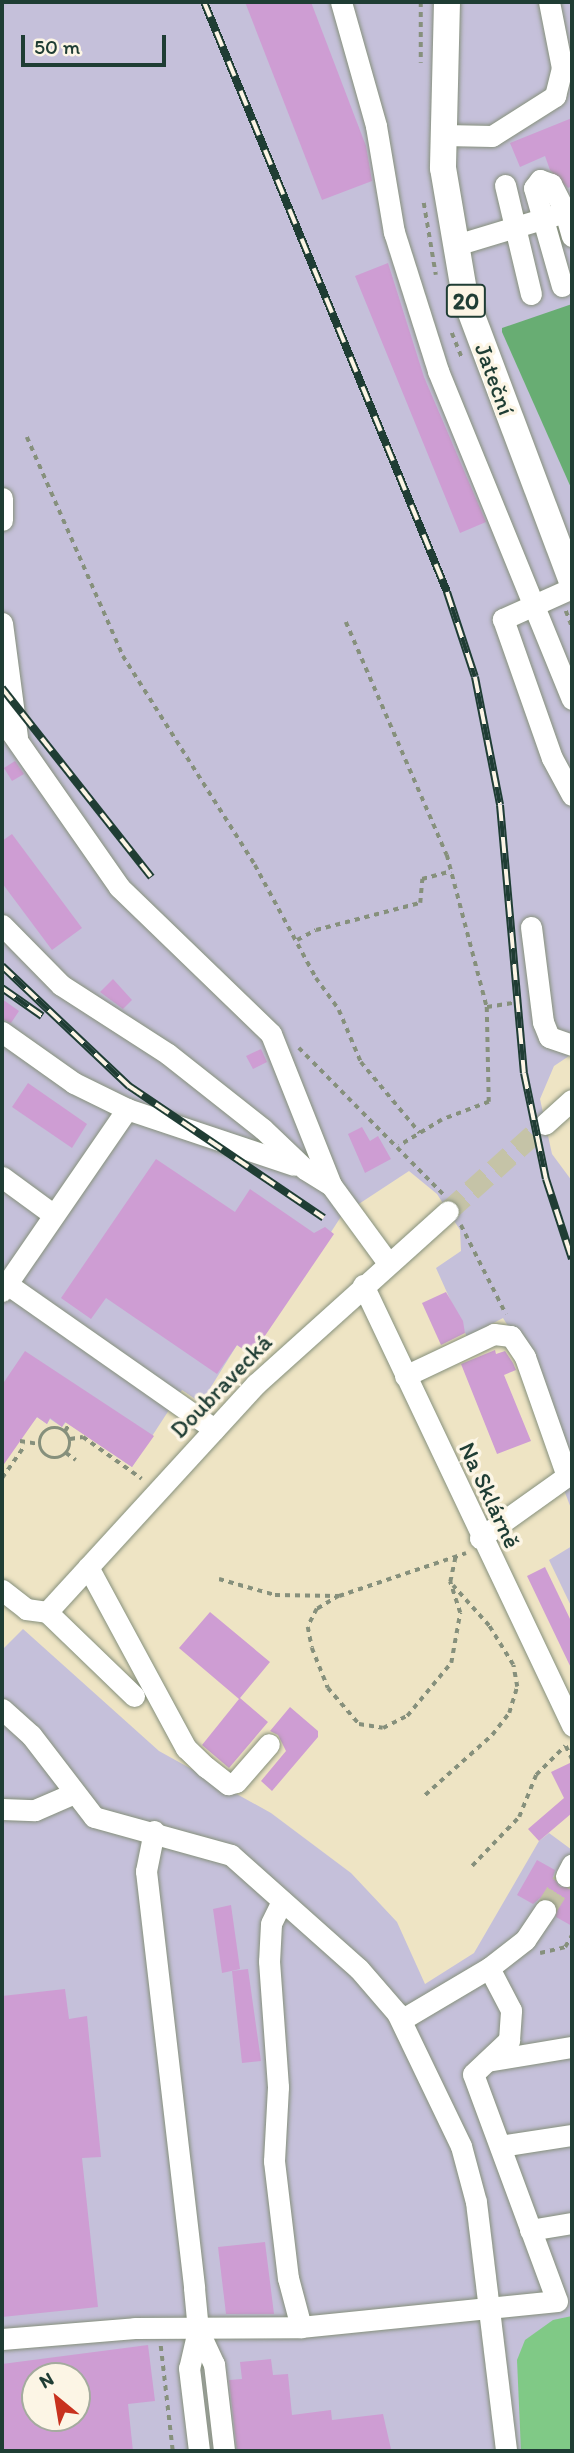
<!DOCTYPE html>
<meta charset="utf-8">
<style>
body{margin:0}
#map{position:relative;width:574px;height:2453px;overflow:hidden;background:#eee4c4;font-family:Itim,sans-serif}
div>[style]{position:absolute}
.industrial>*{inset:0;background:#c5c0da}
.green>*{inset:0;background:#80c986}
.forest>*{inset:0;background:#68ad73}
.building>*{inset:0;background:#ce9dd3}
.minor-tunnel>*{height:21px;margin-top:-10.5px;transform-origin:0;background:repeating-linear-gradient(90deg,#c5c3a7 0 21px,transparent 0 31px)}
.path>*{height:3.5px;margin-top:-1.75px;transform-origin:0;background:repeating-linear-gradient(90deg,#86907c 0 5px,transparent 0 10px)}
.path>.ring{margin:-1.75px;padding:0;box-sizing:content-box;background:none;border:3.5px solid #86907c;border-radius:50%}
.roads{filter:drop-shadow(0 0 2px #86907c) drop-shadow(0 0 2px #86907c)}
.minor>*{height:21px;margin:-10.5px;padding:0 10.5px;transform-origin:10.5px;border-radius:10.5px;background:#fff}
.major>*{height:26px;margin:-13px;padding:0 13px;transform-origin:13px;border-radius:13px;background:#fff}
.rail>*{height:8px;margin-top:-4px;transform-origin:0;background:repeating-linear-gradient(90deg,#fcf5e5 0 16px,#1f3d34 0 32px);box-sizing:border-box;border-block:2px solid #1f3d34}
span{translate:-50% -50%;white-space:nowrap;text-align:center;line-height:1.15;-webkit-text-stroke:7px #fcf5e5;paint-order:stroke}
.shield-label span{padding:2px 5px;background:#fcf5e5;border:2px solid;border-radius:5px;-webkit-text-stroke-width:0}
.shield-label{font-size:23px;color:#1f3d34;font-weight:700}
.street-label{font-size:24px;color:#1f3d34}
.frame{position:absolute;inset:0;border:4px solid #1f3d34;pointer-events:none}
.north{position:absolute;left:21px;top:2362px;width:70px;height:70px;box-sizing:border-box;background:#fcf5e5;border:2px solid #a4ab9e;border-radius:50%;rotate:330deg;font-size:19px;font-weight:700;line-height:28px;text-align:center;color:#1f3d34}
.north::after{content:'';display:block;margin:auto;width:24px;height:32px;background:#c8321e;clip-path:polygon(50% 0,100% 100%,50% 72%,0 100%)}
.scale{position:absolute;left:21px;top:35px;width:145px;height:32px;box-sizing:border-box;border:4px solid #1f3d34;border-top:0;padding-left:9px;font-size:21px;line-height:24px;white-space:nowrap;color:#1f3d34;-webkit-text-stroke:5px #fcf5e5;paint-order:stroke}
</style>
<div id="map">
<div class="industrial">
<div style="clip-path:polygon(2px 2px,572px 2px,572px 1054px,554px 1066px,540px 1099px,552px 1154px,572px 1181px,572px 1511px,550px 1453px,531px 1363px,503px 1318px,467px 1337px,436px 1268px,461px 1251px,460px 1230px,437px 1194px,409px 1171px,342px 1215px,252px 1355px,237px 1345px,201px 1403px,182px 1390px,132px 1467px,66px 1422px,62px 1427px,50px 1419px,47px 1424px,37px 1417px,2px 1461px)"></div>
<div style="clip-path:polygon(572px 1546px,572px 1608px,549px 1560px)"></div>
<div style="clip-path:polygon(evenodd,23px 1629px,159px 1751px,271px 1813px,351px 1873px,397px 1922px,425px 1984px,474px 1953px,539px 1841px,549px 1833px,572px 1850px,572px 2451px,2px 2451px,2px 1650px,23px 1629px,35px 2376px,77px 2376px,77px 2418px,35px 2418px,35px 2376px)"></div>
</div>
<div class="green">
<div style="clip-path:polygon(572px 2316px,572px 2451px,521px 2451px,517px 2360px,525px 2340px,553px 2320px)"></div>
</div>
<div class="forest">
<div style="clip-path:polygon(572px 304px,572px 490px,502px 332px,502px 328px)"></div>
</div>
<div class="building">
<div style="clip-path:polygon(245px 2px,311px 2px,366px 146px,372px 181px,322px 200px)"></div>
<div style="clip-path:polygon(572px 118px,572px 186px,568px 188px,550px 170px,545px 156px,520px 167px,510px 143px)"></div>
<div style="clip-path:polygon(388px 263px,424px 377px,486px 522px,460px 533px,355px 276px)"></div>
<div style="clip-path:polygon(15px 761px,24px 774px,12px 781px,4px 768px)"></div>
<div style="clip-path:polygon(12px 834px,82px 928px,52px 950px,2px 883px,2px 841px)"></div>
<div style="clip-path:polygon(113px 979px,132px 1000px,123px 1009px,100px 992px)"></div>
<div style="clip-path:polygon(2px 999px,19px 1011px,11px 1023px,2px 1019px)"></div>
<div style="clip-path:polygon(261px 1049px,267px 1062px,253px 1069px,246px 1056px)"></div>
<div style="clip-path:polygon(28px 1083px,87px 1124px,72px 1148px,12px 1107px)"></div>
<div style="clip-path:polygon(362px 1127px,370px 1141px,378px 1136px,391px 1159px,365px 1173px,348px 1134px)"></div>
<div style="clip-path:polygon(156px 1159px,235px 1212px,250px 1189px,314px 1233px,325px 1227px,334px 1234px,252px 1355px,237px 1345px,217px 1374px,106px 1298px,91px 1319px,61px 1298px)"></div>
<div style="clip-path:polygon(446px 1292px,463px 1321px,465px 1333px,441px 1345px,422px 1303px)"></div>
<div style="clip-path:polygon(495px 1350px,496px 1354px,505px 1351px,513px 1363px,516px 1370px,504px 1375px,531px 1441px,497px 1454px,461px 1364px)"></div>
<div style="clip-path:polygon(25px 1351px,154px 1436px,132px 1467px,65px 1422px,62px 1427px,50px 1418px,47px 1424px,37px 1417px,2px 1467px,2px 1385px)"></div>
<div style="clip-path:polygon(545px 1567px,572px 1623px,572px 1670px,527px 1576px)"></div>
<div style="clip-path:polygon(210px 1612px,270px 1662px,240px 1698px,268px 1722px,229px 1768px,202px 1745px,239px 1699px,179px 1648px)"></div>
<div style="clip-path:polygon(290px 1707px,318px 1731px,318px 1737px,272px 1791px,261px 1781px,286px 1751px,278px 1735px,270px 1731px)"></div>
<div style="clip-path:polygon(572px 1762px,572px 1813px,539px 1841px,528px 1829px,564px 1798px,551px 1772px)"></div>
<div style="clip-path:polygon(537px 1860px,555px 1870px,553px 1877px,560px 1887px,572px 1887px,572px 1926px,556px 1917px,557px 1905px,552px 1899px,540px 1898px,533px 1904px,517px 1895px)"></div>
<div style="clip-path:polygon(231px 1905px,240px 1969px,222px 1973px,213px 1909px)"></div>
<div style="clip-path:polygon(248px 1969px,261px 2061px,242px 2063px,232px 1971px)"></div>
<div style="clip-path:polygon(65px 1989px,69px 2019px,87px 2016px,101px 2157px,82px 2158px,98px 2307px,2px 2317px,2px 1996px)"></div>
<div style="clip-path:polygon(265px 2242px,274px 2314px,226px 2314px,218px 2247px)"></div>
<div style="clip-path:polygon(evenodd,148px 2345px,155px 2401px,128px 2404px,133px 2451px,2px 2451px,2px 2364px,148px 2345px,35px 2376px,77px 2376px,77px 2418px,35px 2418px,35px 2376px)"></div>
<div style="clip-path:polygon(271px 2359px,273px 2375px,288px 2374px,292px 2415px,331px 2410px,332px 2420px,383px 2414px,391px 2449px,237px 2451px,229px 2380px,242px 2379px,240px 2362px)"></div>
</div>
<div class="minor-tunnel">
<div style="left:448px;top:1211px;width:130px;rotate:-41.9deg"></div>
<div style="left:545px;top:1910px;width:40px;rotate:-58deg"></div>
</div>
<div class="path">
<div style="left:421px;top:2px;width:61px;rotate:90deg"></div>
<div style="left:424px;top:203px;width:73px;rotate:80.5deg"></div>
<div style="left:452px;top:333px;width:27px;rotate:68deg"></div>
<div style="left:27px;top:437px;width:239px;rotate:66.3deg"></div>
<div style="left:123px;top:656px;width:247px;rotate:57.7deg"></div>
<div style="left:255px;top:865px;width:128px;rotate:61.6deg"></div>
<div style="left:316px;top:978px;width:39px;rotate:54deg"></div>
<div style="left:339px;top:1010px;width:56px;rotate:67.1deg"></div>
<div style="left:361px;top:1062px;width:92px;rotate:50.3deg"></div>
<div style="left:566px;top:611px;width:17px;rotate:69deg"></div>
<div style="left:346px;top:622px;width:254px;rotate:66.6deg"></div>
<div style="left:447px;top:855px;width:157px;rotate:75.3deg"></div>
<div style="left:487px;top:1007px;width:95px;rotate:88.8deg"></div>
<div style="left:489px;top:1102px;width:50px;rotate:159deg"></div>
<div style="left:442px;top:1120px;width:50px;rotate:148.8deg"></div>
<div style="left:297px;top:940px;width:21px;rotate:-28deg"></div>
<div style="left:316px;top:930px;width:107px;rotate:-14.6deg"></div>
<div style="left:420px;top:903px;width:24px;rotate:-85deg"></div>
<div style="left:422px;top:879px;width:30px;rotate:-15deg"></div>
<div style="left:487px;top:1007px;width:33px;rotate:-9deg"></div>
<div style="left:299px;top:1048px;width:205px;rotate:45.4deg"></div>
<div style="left:461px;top:1225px;width:100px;rotate:63.2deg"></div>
<div class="ring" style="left:40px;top:1428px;width:26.5px;height:26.5px"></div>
<div style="left:65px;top:1431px;width:8px;rotate:-60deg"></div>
<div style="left:70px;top:1439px;width:13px;rotate:-9deg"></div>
<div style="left:83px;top:1437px;width:72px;rotate:35.4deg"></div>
<div style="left:20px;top:1441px;width:20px;rotate:9deg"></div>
<div style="left:66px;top:1453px;width:12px;rotate:35deg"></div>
<div style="left:2px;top:1478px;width:40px;rotate:-55.1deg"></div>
<div style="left:219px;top:1579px;width:58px;rotate:15.9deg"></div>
<div style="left:275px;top:1595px;width:64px;rotate:0.9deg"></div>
<div style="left:339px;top:1596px;width:134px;rotate:-18.7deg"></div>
<div style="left:339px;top:1596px;width:26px;rotate:149deg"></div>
<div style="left:317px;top:1609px;width:20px;rotate:117deg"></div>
<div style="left:308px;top:1627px;width:21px;rotate:79deg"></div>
<div style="left:312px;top:1648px;width:43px;rotate:68.2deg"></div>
<div style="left:328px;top:1688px;width:48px;rotate:49.3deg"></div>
<div style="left:359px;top:1724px;width:24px;rotate:9deg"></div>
<div style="left:383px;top:1728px;width:27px;rotate:-27deg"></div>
<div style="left:407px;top:1716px;width:69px;rotate:-50.3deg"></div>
<div style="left:451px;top:1663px;width:51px;rotate:-79.8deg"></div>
<div style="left:460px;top:1613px;width:33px;rotate:-108deg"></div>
<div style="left:450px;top:1582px;width:25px;rotate:-78deg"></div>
<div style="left:566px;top:1746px;width:14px;rotate:65deg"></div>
<div style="left:425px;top:1795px;width:90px;rotate:-41.8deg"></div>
<div style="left:492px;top:1735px;width:28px;rotate:-52deg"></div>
<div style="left:509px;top:1713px;width:27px;rotate:-73deg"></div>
<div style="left:517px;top:1687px;width:22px;rotate:-100deg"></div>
<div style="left:513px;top:1665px;width:46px;rotate:-121.6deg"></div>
<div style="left:489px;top:1626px;width:54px;rotate:-132deg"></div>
<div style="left:472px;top:1866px;width:68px;rotate:-46.2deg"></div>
<div style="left:519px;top:1817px;width:45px;rotate:-68deg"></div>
<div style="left:536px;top:1775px;width:41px;rotate:-45deg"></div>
<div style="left:540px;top:1953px;width:26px;rotate:-13deg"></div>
<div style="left:565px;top:1947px;width:14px;rotate:-60deg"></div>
<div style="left:161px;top:2346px;width:106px;rotate:83.5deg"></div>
</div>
<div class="roads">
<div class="minor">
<div style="left:341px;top:2px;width:129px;rotate:74.2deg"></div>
<div style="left:376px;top:126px;width:108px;rotate:80.4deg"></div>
<div style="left:394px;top:232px;width:146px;rotate:72.4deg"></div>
<div style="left:438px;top:371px;width:354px;rotate:67.8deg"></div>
<div style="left:444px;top:135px;width:48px;rotate:1.2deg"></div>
<div style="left:492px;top:136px;width:75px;rotate:-32.4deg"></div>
<div style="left:555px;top:96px;width:29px;rotate:-76deg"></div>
<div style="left:562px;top:68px;width:67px;rotate:-101.1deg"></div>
<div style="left:505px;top:185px;width:112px;rotate:76.6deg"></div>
<div style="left:456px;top:245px;width:114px;rotate:-16.8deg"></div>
<div style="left:565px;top:212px;width:25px;rotate:74deg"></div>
<div style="left:562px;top:286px;width:102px;rotate:-105.9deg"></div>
<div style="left:534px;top:188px;width:10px;rotate:-53deg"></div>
<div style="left:540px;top:180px;width:12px;rotate:20deg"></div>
<div style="left:551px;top:184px;width:31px;rotate:63deg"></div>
<div style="left:2px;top:498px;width:22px;rotate:90deg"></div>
<div style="left:572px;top:588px;width:76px;rotate:155.8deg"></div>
<div style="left:503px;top:619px;width:147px;rotate:70.6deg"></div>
<div style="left:552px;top:758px;width:42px;rotate:61.6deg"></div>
<div style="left:2px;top:623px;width:115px;rotate:82.5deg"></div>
<div style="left:2px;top:719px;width:205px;rotate:55.1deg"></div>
<div style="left:119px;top:887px;width:211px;rotate:44deg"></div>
<div style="left:271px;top:1034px;width:162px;rotate:68.3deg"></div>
<div style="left:2px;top:925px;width:84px;rotate:45.5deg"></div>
<div style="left:61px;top:985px;width:127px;rotate:32.8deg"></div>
<div style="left:168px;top:1054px;width:121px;rotate:38.3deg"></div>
<div style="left:263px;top:1129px;width:58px;rotate:43.6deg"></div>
<div style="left:305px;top:1169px;width:31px;rotate:32deg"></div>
<div style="left:331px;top:1185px;width:97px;rotate:53.8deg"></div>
<div style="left:531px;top:927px;width:96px;rotate:82.8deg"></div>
<div style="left:543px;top:1022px;width:16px;rotate:68deg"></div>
<div style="left:549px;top:1037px;width:24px;rotate:19deg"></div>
<div style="left:2px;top:1032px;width:88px;rotate:35.3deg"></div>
<div style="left:74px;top:1083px;width:59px;rotate:26.1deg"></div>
<div style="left:127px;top:1109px;width:176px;rotate:18.5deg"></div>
<div style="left:545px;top:1124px;width:36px;rotate:-42deg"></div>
<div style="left:2px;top:1177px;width:64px;rotate:36.2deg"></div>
<div style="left:7px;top:1284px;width:253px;rotate:35deg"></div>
<div style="left:363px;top:1285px;width:488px;rotate:64.6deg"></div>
<div style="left:2px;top:1291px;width:221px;rotate:-55.5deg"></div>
<div style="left:405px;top:1376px;width:98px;rotate:-25.3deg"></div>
<div style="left:494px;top:1334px;width:17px;rotate:7deg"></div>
<div style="left:511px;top:1336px;width:25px;rotate:56deg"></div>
<div style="left:525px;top:1357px;width:126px;rotate:70.6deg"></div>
<div style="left:567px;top:1476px;width:107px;rotate:144.5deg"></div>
<div style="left:88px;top:1567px;width:206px;rotate:61.6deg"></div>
<div style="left:186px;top:1748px;width:28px;rotate:44deg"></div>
<div style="left:206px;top:1767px;width:28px;rotate:38deg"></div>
<div style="left:228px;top:1784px;width:8px;rotate:-14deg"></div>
<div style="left:236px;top:1782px;width:50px;rotate:-49deg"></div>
<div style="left:2px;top:1590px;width:31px;rotate:38deg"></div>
<div style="left:26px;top:1609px;width:21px;rotate:8deg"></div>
<div style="left:47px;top:1612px;width:121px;rotate:44deg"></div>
<div style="left:47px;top:1612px;width:309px;rotate:-47.5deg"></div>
<div style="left:256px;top:1384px;width:258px;rotate:-42deg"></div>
<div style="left:2px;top:1709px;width:39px;rotate:42deg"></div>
<div style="left:31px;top:1735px;width:103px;rotate:52.5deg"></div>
<div style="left:94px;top:1817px;width:142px;rotate:15.5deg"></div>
<div style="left:231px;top:1855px;width:171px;rotate:41.7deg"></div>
<div style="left:359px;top:1969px;width:58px;rotate:49.2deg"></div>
<div style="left:397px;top:2013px;width:148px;rotate:64.3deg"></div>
<div style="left:461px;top:2146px;width:58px;rotate:75deg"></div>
<div style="left:476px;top:2202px;width:251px;rotate:83.1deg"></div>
<div style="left:2px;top:1809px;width:33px;rotate:2deg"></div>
<div style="left:35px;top:1810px;width:40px;rotate:-23.4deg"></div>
<div style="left:154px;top:1831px;width:41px;rotate:101.3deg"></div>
<div style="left:146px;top:1871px;width:420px;rotate:83.4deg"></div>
<div style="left:194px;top:2288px;width:42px;rotate:84.6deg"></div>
<div style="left:198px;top:2330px;width:39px;rotate:103deg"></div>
<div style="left:189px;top:2368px;width:84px;rotate:83.1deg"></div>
<div style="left:566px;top:1876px;width:13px;rotate:-63deg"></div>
<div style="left:282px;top:1901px;width:25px;rotate:116deg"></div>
<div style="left:271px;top:1924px;width:37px;rotate:93deg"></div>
<div style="left:269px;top:1961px;width:126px;rotate:85.9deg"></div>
<div style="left:278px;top:2087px;width:74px;rotate:93.1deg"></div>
<div style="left:274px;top:2161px;width:118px;rotate:83.2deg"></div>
<div style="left:288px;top:2278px;width:51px;rotate:75.1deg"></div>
<div style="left:401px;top:2020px;width:102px;rotate:-30.6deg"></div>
<div style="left:489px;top:1968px;width:46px;rotate:-37.9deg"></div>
<div style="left:525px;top:1940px;width:36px;rotate:-56deg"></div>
<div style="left:487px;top:2061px;width:86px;rotate:-9.4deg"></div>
<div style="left:500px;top:2146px;width:73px;rotate:-8.7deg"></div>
<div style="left:530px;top:2230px;width:43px;rotate:-9.5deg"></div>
<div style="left:198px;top:2330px;width:38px;rotate:65deg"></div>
<div style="left:214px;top:2364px;width:88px;rotate:83.4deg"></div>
<div style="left:2px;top:2339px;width:133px;rotate:-4.7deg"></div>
<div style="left:135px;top:2328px;width:166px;rotate:-0.3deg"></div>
<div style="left:301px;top:2327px;width:257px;rotate:-5.8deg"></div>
<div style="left:557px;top:2301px;width:242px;rotate:-110.3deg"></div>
<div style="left:473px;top:2074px;width:50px;rotate:-43.4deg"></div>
<div style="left:509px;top:2040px;width:30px;rotate:-86deg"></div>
<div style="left:511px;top:2010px;width:47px;rotate:-117.6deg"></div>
</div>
<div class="major">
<div style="left:447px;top:2px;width:166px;rotate:91.4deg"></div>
<div style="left:443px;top:168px;width:131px;rotate:80.3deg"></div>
<div style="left:465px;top:297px;width:304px;rotate:69.4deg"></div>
</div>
</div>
<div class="rail">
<div style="left:204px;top:2px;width:638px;rotate:67.61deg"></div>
<div style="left:447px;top:592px;width:89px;rotate:71.8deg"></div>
<div style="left:475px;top:677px;width:130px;rotate:78.9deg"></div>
<div style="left:500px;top:805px;width:269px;rotate:84.9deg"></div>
<div style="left:524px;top:1073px;width:108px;rotate:78.3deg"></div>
<div style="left:546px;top:1179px;width:84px;rotate:72deg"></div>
<div style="left:2px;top:688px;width:241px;rotate:51.7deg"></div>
<div style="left:2px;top:966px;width:175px;rotate:43.4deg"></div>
<div style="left:129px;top:1086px;width:235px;rotate:34.1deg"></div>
<div style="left:2px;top:988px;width:49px;rotate:35deg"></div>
</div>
<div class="shield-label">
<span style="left:466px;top:301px">20</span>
</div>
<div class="street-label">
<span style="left:495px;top:379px;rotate:70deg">Jateční</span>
<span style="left:221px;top:1386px;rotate:-46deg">Doubravecká</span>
<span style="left:490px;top:1495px;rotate:65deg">Na Sklárně</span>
</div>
<div class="frame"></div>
<div class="north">N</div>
<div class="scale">50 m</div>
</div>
